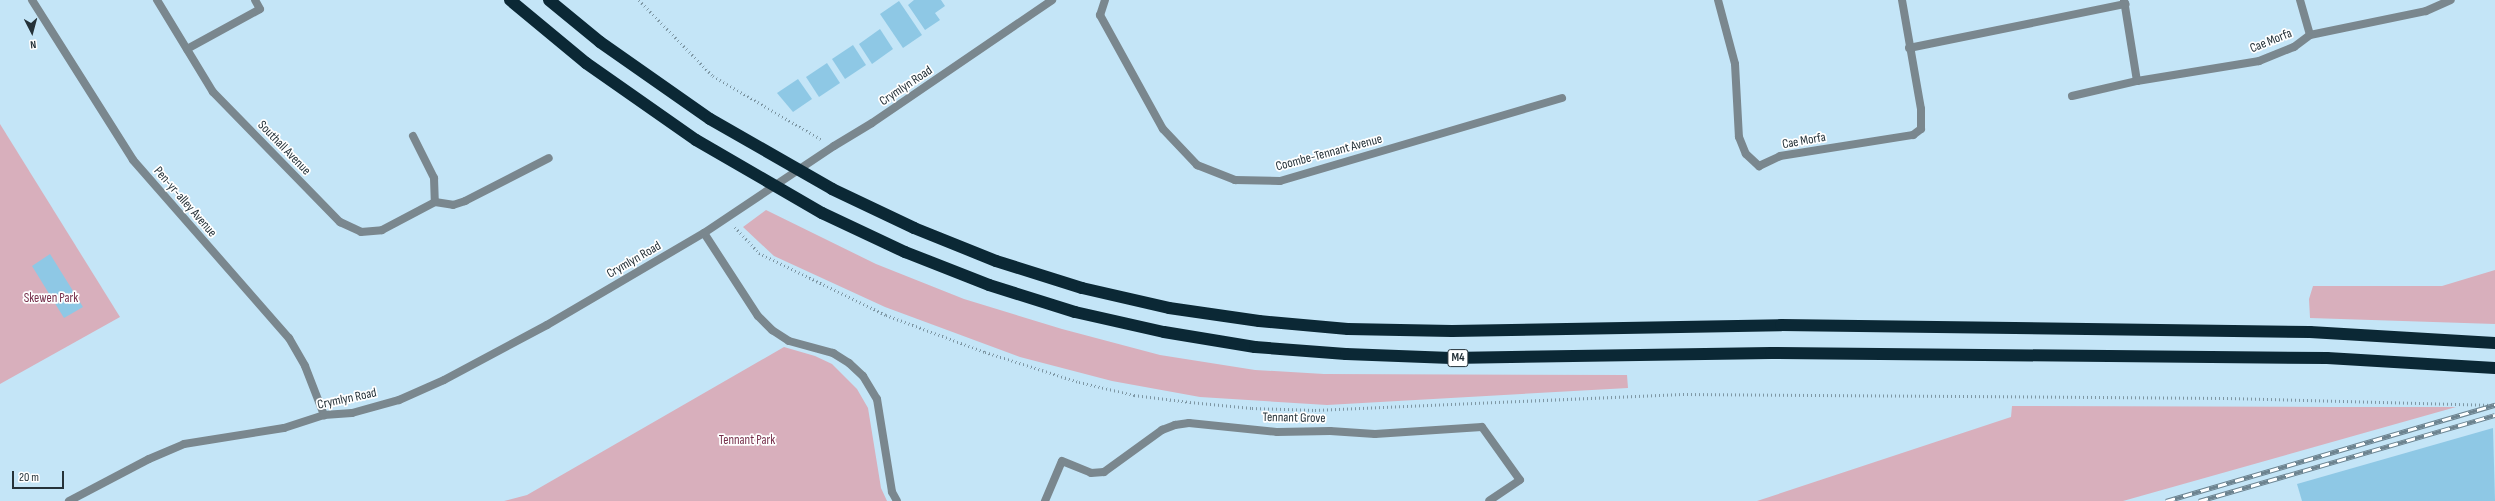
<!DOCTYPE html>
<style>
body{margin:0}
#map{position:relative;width:2495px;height:501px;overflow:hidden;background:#c4e5f7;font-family:"Sofia Sans Condensed",sans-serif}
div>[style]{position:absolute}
.green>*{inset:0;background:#d8afbc}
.building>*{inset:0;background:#8ec8e5}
.path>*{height:2.5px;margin-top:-1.25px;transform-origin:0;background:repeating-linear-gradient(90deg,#7e97a4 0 1px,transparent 0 4px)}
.service>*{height:8px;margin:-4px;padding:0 4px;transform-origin:4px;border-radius:4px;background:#7a878e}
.minor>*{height:8px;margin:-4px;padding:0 4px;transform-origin:4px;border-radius:4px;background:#7a878e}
.tertiary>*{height:8px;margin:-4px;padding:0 4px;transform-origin:4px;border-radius:4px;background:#7a878e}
.motorway>*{height:12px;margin:-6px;padding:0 6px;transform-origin:6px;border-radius:6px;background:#0b2835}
.rail>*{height:4.5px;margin-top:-2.25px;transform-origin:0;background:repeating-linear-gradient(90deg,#fff 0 9px,#6d838f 0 18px);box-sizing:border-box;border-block:1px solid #6d838f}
span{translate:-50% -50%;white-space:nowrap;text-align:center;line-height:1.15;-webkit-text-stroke:3.5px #fff;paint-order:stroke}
.shield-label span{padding:1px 3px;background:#fff;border:1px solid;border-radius:3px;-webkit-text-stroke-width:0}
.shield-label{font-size:12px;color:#253239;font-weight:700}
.street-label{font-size:13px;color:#253239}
.park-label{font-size:13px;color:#76304b}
.north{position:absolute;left:12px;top:12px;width:40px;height:40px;-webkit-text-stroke:3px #fff;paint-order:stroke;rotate:174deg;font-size:11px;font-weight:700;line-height:16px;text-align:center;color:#253239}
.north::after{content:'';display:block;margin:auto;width:14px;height:18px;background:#253239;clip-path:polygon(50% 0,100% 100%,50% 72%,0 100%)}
.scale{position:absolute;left:12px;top:471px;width:52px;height:18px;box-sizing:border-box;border:2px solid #253239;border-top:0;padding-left:5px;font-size:12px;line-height:14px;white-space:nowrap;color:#253239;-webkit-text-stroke:3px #fff;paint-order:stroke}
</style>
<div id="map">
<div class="green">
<div style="clip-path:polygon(0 124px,120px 317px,0 384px)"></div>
<div style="clip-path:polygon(766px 210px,876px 264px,964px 299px,1062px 329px,1160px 355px,1255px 370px,1324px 374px,1627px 375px,1628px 388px,1327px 405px,1200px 397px,1112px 381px,1020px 357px,885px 307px,774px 256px,743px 227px)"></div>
<div style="clip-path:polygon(2495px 270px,2495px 324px,2310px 318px,2309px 299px,2313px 286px,2442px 286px)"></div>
<div style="clip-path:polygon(784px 347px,815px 356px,832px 364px,857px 389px,868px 408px,881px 488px,887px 501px,504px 501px,527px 495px)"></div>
<div style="clip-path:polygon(2012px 406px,2332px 407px,2456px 407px,2123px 501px,1757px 501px,2011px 417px)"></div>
</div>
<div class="building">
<div style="clip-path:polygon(914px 0,941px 0,945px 6px,935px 13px,940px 20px,925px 30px,908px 5px)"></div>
<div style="clip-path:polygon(899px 1px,922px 35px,903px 48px,880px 14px)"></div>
<div style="clip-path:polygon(880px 29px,893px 49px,872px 64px,859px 44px)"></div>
<div style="clip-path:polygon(853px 45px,866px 65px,845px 79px,832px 59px)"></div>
<div style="clip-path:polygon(827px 63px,840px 83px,819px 97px,806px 77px)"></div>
<div style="clip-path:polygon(798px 79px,812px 99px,793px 112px,777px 93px)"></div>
<div style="clip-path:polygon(50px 254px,83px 307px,64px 318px,32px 266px)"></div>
<div style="clip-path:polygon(2493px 428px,2495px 501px,2302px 501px,2297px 484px)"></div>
</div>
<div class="path">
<div style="left:639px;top:0;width:106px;rotate:45.8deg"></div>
<div style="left:713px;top:76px;width:125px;rotate:30.3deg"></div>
<div style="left:735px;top:227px;width:35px;rotate:47deg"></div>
<div style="left:759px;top:253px;width:141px;rotate:26deg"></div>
<div style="left:886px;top:315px;width:106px;rotate:20.5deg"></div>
<div style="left:985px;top:352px;width:99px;rotate:17.7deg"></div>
<div style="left:1079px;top:382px;width:57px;rotate:13.3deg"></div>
<div style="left:1134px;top:395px;width:56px;rotate:7.1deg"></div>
<div style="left:1190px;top:402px;width:62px;rotate:5.5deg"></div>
<div style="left:1252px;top:408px;width:63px;rotate:1.8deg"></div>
<div style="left:1315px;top:410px;width:368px;rotate:-2.5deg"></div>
<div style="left:1683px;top:394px;width:544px;rotate:0.42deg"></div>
<div style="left:2227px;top:398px;width:268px;rotate:1.5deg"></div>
</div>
<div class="service">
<div style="left:2300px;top:0;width:36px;rotate:74deg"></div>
<div style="left:187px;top:49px;width:83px;rotate:-28.7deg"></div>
<div style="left:260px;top:9px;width:10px;rotate:-119deg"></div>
<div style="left:413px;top:136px;width:47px;rotate:63.4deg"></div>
<div style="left:434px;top:178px;width:24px;rotate:88deg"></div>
<div style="left:435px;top:202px;width:18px;rotate:9deg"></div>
<div style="left:453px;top:205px;width:13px;rotate:-18deg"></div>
<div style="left:465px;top:201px;width:94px;rotate:-27.1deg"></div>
</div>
<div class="minor">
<div style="left:32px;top:0;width:189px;rotate:57.7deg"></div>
<div style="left:133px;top:160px;width:237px;rotate:48.8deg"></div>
<div style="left:289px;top:338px;width:32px;rotate:60deg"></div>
<div style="left:305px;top:366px;width:53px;rotate:68.8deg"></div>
<div style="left:157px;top:0;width:108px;rotate:58.7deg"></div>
<div style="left:213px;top:92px;width:182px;rotate:45.7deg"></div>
<div style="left:340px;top:222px;width:23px;rotate:25deg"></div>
<div style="left:361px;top:232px;width:21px;rotate:-5deg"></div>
<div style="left:382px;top:230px;width:60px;rotate:-27.8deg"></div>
<div style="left:1105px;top:0;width:16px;rotate:108deg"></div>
<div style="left:1100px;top:15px;width:130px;rotate:61.1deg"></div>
<div style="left:1163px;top:129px;width:50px;rotate:46.6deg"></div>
<div style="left:1197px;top:165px;width:41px;rotate:21.5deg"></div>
<div style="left:1235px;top:180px;width:45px;rotate:1.3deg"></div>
<div style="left:1280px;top:181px;width:294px;rotate:-16.4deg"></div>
<div style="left:1718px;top:0;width:66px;rotate:75.1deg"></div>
<div style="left:1735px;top:64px;width:73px;rotate:86.9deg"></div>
<div style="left:1739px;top:137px;width:18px;rotate:68deg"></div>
<div style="left:1746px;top:154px;width:18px;rotate:43deg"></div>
<div style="left:1759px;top:166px;width:23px;rotate:-25deg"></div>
<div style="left:1780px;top:156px;width:135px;rotate:-9deg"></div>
<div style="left:1913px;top:135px;width:10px;rotate:-37deg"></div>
<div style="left:1921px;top:129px;width:20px;rotate:-90deg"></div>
<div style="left:1921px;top:109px;width:111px;rotate:-99.9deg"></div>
<div style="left:2124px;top:0;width:82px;rotate:80.9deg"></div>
<div style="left:1909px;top:48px;width:221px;rotate:-11.5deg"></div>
<div style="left:2072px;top:96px;width:67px;rotate:-13deg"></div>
<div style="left:2137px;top:81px;width:124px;rotate:-9.3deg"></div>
<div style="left:2259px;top:61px;width:38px;rotate:-22deg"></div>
<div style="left:2294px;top:47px;width:20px;rotate:-37deg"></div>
<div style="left:2310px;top:35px;width:118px;rotate:-11.7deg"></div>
<div style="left:2426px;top:11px;width:27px;rotate:-24deg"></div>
<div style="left:704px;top:233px;width:99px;rotate:57deg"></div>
<div style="left:758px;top:316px;width:20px;rotate:45deg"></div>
<div style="left:772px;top:330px;width:20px;rotate:33deg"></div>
<div style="left:789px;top:341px;width:46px;rotate:15.3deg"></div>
<div style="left:833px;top:353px;width:19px;rotate:32deg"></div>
<div style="left:849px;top:363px;width:19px;rotate:43deg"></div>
<div style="left:863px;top:376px;width:27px;rotate:59deg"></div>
<div style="left:877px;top:399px;width:94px;rotate:80.8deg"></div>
<div style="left:892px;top:492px;width:10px;rotate:61deg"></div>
<div style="left:1045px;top:501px;width:43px;rotate:-67deg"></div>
<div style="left:1062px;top:461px;width:31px;rotate:22deg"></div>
<div style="left:1091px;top:473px;width:13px;rotate:-4deg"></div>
<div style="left:1104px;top:472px;width:72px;rotate:-35.9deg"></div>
<div style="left:1162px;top:430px;width:14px;rotate:-21deg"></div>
<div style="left:1175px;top:425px;width:14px;rotate:-8deg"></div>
<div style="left:1189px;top:423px;width:88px;rotate:5.8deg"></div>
<div style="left:1277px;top:432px;width:53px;rotate:-1.1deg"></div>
<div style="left:1330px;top:431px;width:45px;rotate:3.8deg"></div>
<div style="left:1375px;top:434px;width:107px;rotate:-3.7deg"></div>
<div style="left:1482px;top:427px;width:65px;rotate:54.4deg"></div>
<div style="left:1520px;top:480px;width:37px;rotate:146deg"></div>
</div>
<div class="tertiary">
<div style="left:69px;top:501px;width:90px;rotate:-27.7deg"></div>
<div style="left:149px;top:459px;width:38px;rotate:-23deg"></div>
<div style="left:184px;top:444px;width:101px;rotate:-9.1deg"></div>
<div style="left:284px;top:428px;width:42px;rotate:-18deg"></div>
<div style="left:324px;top:415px;width:28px;rotate:-4deg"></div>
<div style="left:352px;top:413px;width:49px;rotate:-15.5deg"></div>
<div style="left:399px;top:400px;width:49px;rotate:-24deg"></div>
<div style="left:444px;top:380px;width:117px;rotate:-28.1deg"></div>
<div style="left:547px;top:325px;width:182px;rotate:-30.4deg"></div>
<div style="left:704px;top:233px;width:156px;rotate:-33.8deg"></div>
<div style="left:834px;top:146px;width:44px;rotate:-31.2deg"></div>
<div style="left:872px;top:123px;width:218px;rotate:-34.3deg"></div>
</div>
<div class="motorway">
<div style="left:510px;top:0;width:99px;rotate:39.7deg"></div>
<div style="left:586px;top:63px;width:134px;rotate:35deg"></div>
<div style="left:696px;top:140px;width:146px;rotate:30.1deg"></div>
<div style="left:822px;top:213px;width:92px;rotate:25.2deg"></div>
<div style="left:905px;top:252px;width:90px;rotate:21.4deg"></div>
<div style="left:989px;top:285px;width:90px;rotate:17.4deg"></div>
<div style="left:1075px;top:312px;width:91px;rotate:12.7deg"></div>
<div style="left:1164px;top:332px;width:92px;rotate:9.4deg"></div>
<div style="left:1255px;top:347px;width:91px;rotate:4.4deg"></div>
<div style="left:1346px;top:354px;width:105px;rotate:2.2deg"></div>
<div style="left:1451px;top:358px;width:320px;rotate:-0.9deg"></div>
<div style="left:1771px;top:353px;width:556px;rotate:0.52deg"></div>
<div style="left:2327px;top:358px;width:168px;rotate:3.4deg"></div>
<div style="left:549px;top:0;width:66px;rotate:39.5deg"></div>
<div style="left:600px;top:42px;width:134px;rotate:35deg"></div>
<div style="left:710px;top:119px;width:141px;rotate:29.8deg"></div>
<div style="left:832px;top:189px;width:91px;rotate:25.4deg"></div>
<div style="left:914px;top:228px;width:88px;rotate:21.9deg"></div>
<div style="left:996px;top:261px;width:90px;rotate:17.4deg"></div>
<div style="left:1082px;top:288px;width:89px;rotate:12.9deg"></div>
<div style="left:1169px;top:308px;width:91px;rotate:8.2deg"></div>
<div style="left:1259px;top:321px;width:89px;rotate:5.1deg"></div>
<div style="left:1348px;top:329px;width:104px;rotate:1.1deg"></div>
<div style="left:1452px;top:331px;width:329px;rotate:-1deg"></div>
<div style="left:1781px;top:325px;width:529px;rotate:0.76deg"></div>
<div style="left:2310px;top:332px;width:185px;rotate:3.4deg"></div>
</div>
<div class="rail">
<div style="left:2166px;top:501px;width:343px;rotate:-16.3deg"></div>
<div style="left:2199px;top:501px;width:308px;rotate:-16.2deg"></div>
</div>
<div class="shield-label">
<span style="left:1458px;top:358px">M4</span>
</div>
<div class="street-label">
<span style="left:2271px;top:41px;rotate:-22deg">Cae Morfa</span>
<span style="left:906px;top:86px;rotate:-34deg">Crymlyn Road</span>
<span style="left:1804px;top:141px;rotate:-10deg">Cae Morfa</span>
<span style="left:284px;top:148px;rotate:46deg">Southall Avenue</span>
<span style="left:1329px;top:153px;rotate:-15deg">Coombe-Tennant Avenue</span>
<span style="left:185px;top:202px;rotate:49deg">Pen-yr-alley Avenue</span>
<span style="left:634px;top:260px;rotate:-30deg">Crymlyn Road</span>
<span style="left:347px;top:399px;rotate:-12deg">Crymlyn Road</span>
<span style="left:1294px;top:418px;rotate:1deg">Tennant Grove</span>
</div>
<div class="park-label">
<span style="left:51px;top:298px">Skewen Park</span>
<span style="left:747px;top:440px">Tennant Park</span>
</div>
<div class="north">N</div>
<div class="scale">20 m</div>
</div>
